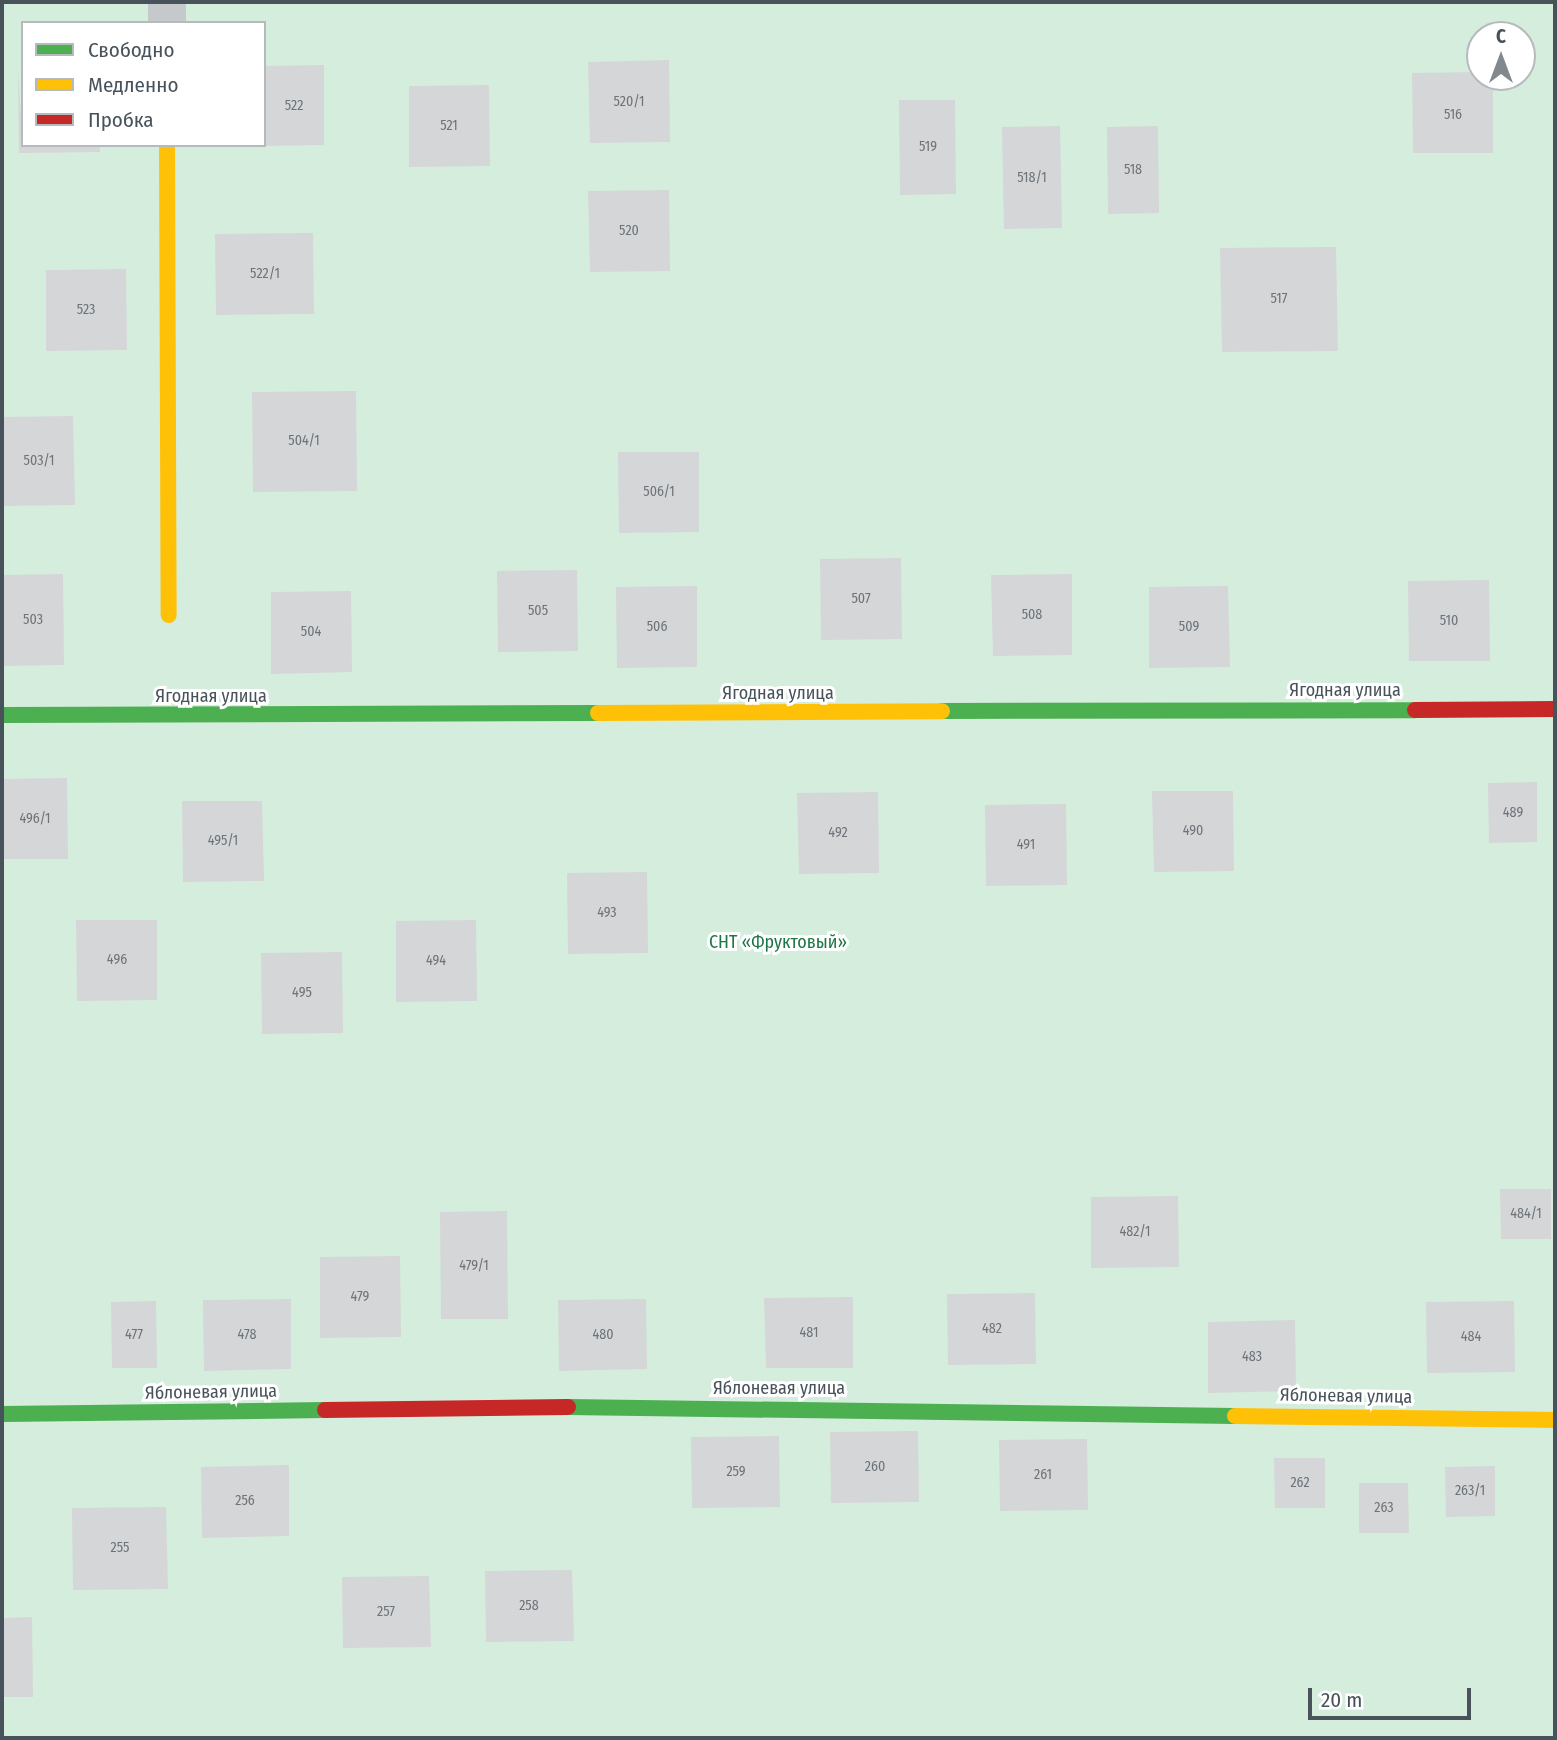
<!DOCTYPE html>
<meta charset="utf-8">
<style>
body{margin:0}
#map{position:relative;width:1557px;height:1740px;overflow:hidden;background:#efefef;font-family:"Fira Sans Condensed",sans-serif}
div>[style]{position:absolute}
.green>*{inset:0;background:#d5eddd}
.building>*{inset:0;background:#d5d6d7}
.street>*{height:38px;margin:-19px;padding:0 19px;transform-origin:19px;border-radius:19px;background:#c6c9cb}
.fast>*{height:16px;margin:-8px;padding:0 8px;transform-origin:8px;border-radius:8px;background:#4caf50}
.slow>*{height:16px;margin:-8px;padding:0 8px;transform-origin:8px;border-radius:8px;background:#ffc107}
.jam>*{height:16px;margin:-8px;padding:0 8px;transform-origin:8px;border-radius:8px;background:#c62828}
span{translate:-50% -50%;white-space:nowrap;text-align:center;line-height:1.15;-webkit-text-stroke:6px #fff;paint-order:stroke}
.number-label{font-size:14px;color:#6c747a}
.number-label span{-webkit-text-stroke-width:0}
.street-label{font-size:18px;color:#47525a}
.park-label{font-size:18px;color:#1d7645}
.frame{position:absolute;inset:0;border:4px solid #47525a;pointer-events:none}
.legend{position:absolute;left:21px;top:21px;width:245px;height:126px;box-sizing:border-box;background:#fff;border:2px solid #b5babd;margin:0;padding:9px 12px;list-style:none;font-size:21px;color:#47525a}
.legend li{display:flex;align-items:center;gap:14px;height:35px}
.legend b{width:35px;border:2px solid #b5babd}
.north{position:absolute;left:1466px;top:21px;width:70px;height:70px;box-sizing:border-box;background:#fff;border:2px solid #b5babd;border-radius:50%;rotate:0deg;font-size:19px;font-weight:700;line-height:28px;text-align:center;color:#47525a}
.north::after{content:'';display:block;margin:auto;width:24px;height:32px;background:#82898e;clip-path:polygon(50% 0,100% 100%,50% 72%,0 100%)}
.scale{position:absolute;left:1308px;top:1688px;width:163px;height:32px;box-sizing:border-box;border:4px solid #47525a;border-top:0;padding-left:9px;font-size:21px;line-height:24px;white-space:nowrap;color:#47525a;-webkit-text-stroke:5px #fff;paint-order:stroke}
</style>
<div id="map">
<div class="green">
<div style="clip-path:polygon(evenodd,2px 2px,1555px 2px,1555px 1738px,2px 1738px,2px 2px,23px 23px,264px 23px,264px 145px,23px 145px,23px 23px,2px 2px,1480px 35px,1522px 35px,1522px 77px,1480px 77px,1480px 35px)"></div>
</div>
<div class="building">
<div style="clip-path:polygon(669px 60px,670px 142px,590px 143px,588px 62px)"></div>
<div style="clip-path:polygon(324px 65px,324px 145px,264px 146px,264px 66px)"></div>
<div style="clip-path:polygon(18px 72px,23px 145px,100px 145px,100px 152px,19px 153px)"></div>
<div style="clip-path:polygon(1480px 72px,1493px 77px,1493px 153px,1413px 153px,1412px 73px)"></div>
<div style="clip-path:polygon(489px 85px,490px 166px,409px 167px,409px 86px)"></div>
<div style="clip-path:polygon(899px 100px,955px 100px,956px 194px,900px 195px)"></div>
<div style="clip-path:polygon(1060px 126px,1062px 228px,1004px 229px,1002px 127px)"></div>
<div style="clip-path:polygon(1158px 126px,1159px 213px,1108px 214px,1107px 127px)"></div>
<div style="clip-path:polygon(669px 190px,670px 271px,590px 272px,588px 191px)"></div>
<div style="clip-path:polygon(313px 233px,314px 314px,216px 315px,215px 234px)"></div>
<div style="clip-path:polygon(1336px 247px,1338px 351px,1222px 352px,1220px 248px)"></div>
<div style="clip-path:polygon(126px 269px,127px 350px,46px 351px,46px 270px)"></div>
<div style="clip-path:polygon(356px 391px,357px 491px,253px 492px,252px 392px)"></div>
<div style="clip-path:polygon(73px 416px,75px 505px,4px 506px,3px 417px)"></div>
<div style="clip-path:polygon(618px 452px,699px 452px,699px 532px,619px 533px)"></div>
<div style="clip-path:polygon(901px 558px,902px 639px,821px 640px,820px 559px)"></div>
<div style="clip-path:polygon(577px 570px,578px 651px,498px 652px,497px 571px)"></div>
<div style="clip-path:polygon(63px 574px,64px 665px,2px 666px,2px 575px)"></div>
<div style="clip-path:polygon(1072px 574px,1072px 655px,993px 656px,991px 575px)"></div>
<div style="clip-path:polygon(1489px 580px,1490px 661px,1409px 661px,1408px 581px)"></div>
<div style="clip-path:polygon(697px 586px,697px 667px,617px 668px,616px 587px)"></div>
<div style="clip-path:polygon(1228px 586px,1230px 667px,1149px 668px,1149px 587px)"></div>
<div style="clip-path:polygon(351px 591px,352px 672px,271px 674px,271px 592px)"></div>
<div style="clip-path:polygon(67px 778px,68px 859px,2px 859px,2px 779px)"></div>
<div style="clip-path:polygon(1537px 782px,1537px 842px,1489px 843px,1488px 783px)"></div>
<div style="clip-path:polygon(1152px 791px,1233px 791px,1234px 871px,1154px 872px)"></div>
<div style="clip-path:polygon(878px 792px,879px 873px,799px 874px,797px 793px)"></div>
<div style="clip-path:polygon(182px 801px,262px 801px,264px 881px,183px 882px)"></div>
<div style="clip-path:polygon(1066px 804px,1067px 885px,986px 886px,985px 805px)"></div>
<div style="clip-path:polygon(647px 872px,648px 953px,568px 954px,567px 873px)"></div>
<div style="clip-path:polygon(76px 920px,157px 920px,157px 1000px,77px 1001px)"></div>
<div style="clip-path:polygon(476px 920px,477px 1001px,396px 1002px,396px 921px)"></div>
<div style="clip-path:polygon(342px 952px,343px 1033px,262px 1034px,261px 953px)"></div>
<div style="clip-path:polygon(1500px 1189px,1551px 1189px,1551px 1239px,1501px 1239px)"></div>
<div style="clip-path:polygon(1178px 1196px,1179px 1267px,1091px 1268px,1091px 1197px)"></div>
<div style="clip-path:polygon(507px 1211px,508px 1319px,441px 1319px,440px 1212px)"></div>
<div style="clip-path:polygon(400px 1256px,401px 1337px,320px 1338px,320px 1257px)"></div>
<div style="clip-path:polygon(1035px 1293px,1036px 1364px,948px 1365px,947px 1294px)"></div>
<div style="clip-path:polygon(853px 1297px,853px 1368px,766px 1368px,764px 1298px)"></div>
<div style="clip-path:polygon(291px 1299px,291px 1369px,204px 1371px,203px 1300px)"></div>
<div style="clip-path:polygon(646px 1299px,647px 1369px,559px 1371px,558px 1300px)"></div>
<div style="clip-path:polygon(156px 1301px,157px 1368px,112px 1368px,111px 1302px)"></div>
<div style="clip-path:polygon(1514px 1301px,1515px 1372px,1427px 1373px,1426px 1302px)"></div>
<div style="clip-path:polygon(1295px 1320px,1296px 1391px,1208px 1393px,1208px 1322px)"></div>
<div style="clip-path:polygon(918px 1431px,919px 1502px,831px 1503px,830px 1432px)"></div>
<div style="clip-path:polygon(779px 1436px,780px 1507px,692px 1508px,691px 1437px)"></div>
<div style="clip-path:polygon(1087px 1439px,1088px 1510px,1000px 1511px,999px 1440px)"></div>
<div style="clip-path:polygon(1274px 1458px,1325px 1458px,1325px 1508px,1275px 1508px)"></div>
<div style="clip-path:polygon(289px 1465px,289px 1536px,202px 1538px,201px 1467px)"></div>
<div style="clip-path:polygon(1495px 1466px,1495px 1516px,1446px 1517px,1445px 1467px)"></div>
<div style="clip-path:polygon(1359px 1483px,1408px 1483px,1409px 1533px,1359px 1533px)"></div>
<div style="clip-path:polygon(166px 1507px,168px 1589px,73px 1590px,72px 1508px)"></div>
<div style="clip-path:polygon(572px 1570px,574px 1641px,486px 1642px,485px 1571px)"></div>
<div style="clip-path:polygon(429px 1576px,431px 1647px,343px 1648px,342px 1577px)"></div>
<div style="clip-path:polygon(32px 1617px,33px 1697px,2px 1697px,2px 1618px)"></div>
</div>
<div class="street">
<div style="left:167px;top:2px;width:21px;rotate:90deg"></div>
</div>
<div class="fast">
<div style="left:942px;top:711px;width:473px;rotate:-0.1deg"></div>
<div style="left:2px;top:715px;width:596px;rotate:-0.19deg"></div>
<div style="left:568px;top:1407px;width:667px;rotate:0.77deg"></div>
<div style="left:2px;top:1414px;width:323px;rotate:-0.7deg"></div>
</div>
<div class="slow">
<div style="left:167px;top:145px;width:470px;rotate:89.8deg"></div>
<div style="left:598px;top:713px;width:344px;rotate:-0.3deg"></div>
<div style="left:1235px;top:1416px;width:320px;rotate:0.7deg"></div>
</div>
<div class="jam">
<div style="left:1415px;top:710px;width:140px;rotate:-0.4deg"></div>
<div style="left:325px;top:1410px;width:243px;rotate:-0.7deg"></div>
</div>
<div class="number-label">
<span style="left:629px;top:102px">520/1</span>
<span style="left:294px;top:106px">522</span>
<span style="left:1453px;top:115px">516</span>
<span style="left:449px;top:126px">521</span>
<span style="left:928px;top:147px">519</span>
<span style="left:1133px;top:170px">518</span>
<span style="left:1032px;top:178px">518/1</span>
<span style="left:629px;top:231px">520</span>
<span style="left:265px;top:274px">522/1</span>
<span style="left:1279px;top:299px">517</span>
<span style="left:86px;top:310px">523</span>
<span style="left:304px;top:441px">504/1</span>
<span style="left:39px;top:461px">503/1</span>
<span style="left:659px;top:492px">506/1</span>
<span style="left:861px;top:599px">507</span>
<span style="left:538px;top:611px">505</span>
<span style="left:1032px;top:615px">508</span>
<span style="left:33px;top:620px">503</span>
<span style="left:1449px;top:621px">510</span>
<span style="left:657px;top:627px">506</span>
<span style="left:1189px;top:627px">509</span>
<span style="left:311px;top:632px">504</span>
<span style="left:1513px;top:813px">489</span>
<span style="left:35px;top:819px">496/1</span>
<span style="left:1193px;top:831px">490</span>
<span style="left:838px;top:833px">492</span>
<span style="left:223px;top:841px">495/1</span>
<span style="left:1026px;top:845px">491</span>
<span style="left:607px;top:913px">493</span>
<span style="left:117px;top:960px">496</span>
<span style="left:436px;top:961px">494</span>
<span style="left:302px;top:993px">495</span>
<span style="left:1526px;top:1214px">484/1</span>
<span style="left:1135px;top:1232px">482/1</span>
<span style="left:474px;top:1266px">479/1</span>
<span style="left:360px;top:1297px">479</span>
<span style="left:992px;top:1329px">482</span>
<span style="left:809px;top:1333px">481</span>
<span style="left:134px;top:1335px">477</span>
<span style="left:247px;top:1335px">478</span>
<span style="left:603px;top:1335px">480</span>
<span style="left:1471px;top:1337px">484</span>
<span style="left:1252px;top:1357px">483</span>
<span style="left:875px;top:1467px">260</span>
<span style="left:736px;top:1472px">259</span>
<span style="left:1043px;top:1475px">261</span>
<span style="left:1300px;top:1483px">262</span>
<span style="left:1470px;top:1491px">263/1</span>
<span style="left:245px;top:1501px">256</span>
<span style="left:1384px;top:1508px">263</span>
<span style="left:120px;top:1548px">255</span>
<span style="left:529px;top:1606px">258</span>
<span style="left:386px;top:1612px">257</span>
</div>
<div class="street-label">
<span style="left:1345px;top:690px">Ягодная улица</span>
<span style="left:778px;top:693px">Ягодная улица</span>
<span style="left:211px;top:696px">Ягодная улица</span>
<span style="left:779px;top:1388px">Яблоневая улица</span>
<span style="left:211px;top:1392px;rotate:-1deg">Яблоневая улица</span>
<span style="left:1346px;top:1396px;rotate:1deg">Яблоневая улица</span>
</div>
<div class="park-label">
<span style="left:778px;top:942px">СНТ «Фруктовый»</span>
</div>
<div class="frame"></div>
<ul class="legend">
<li><b style="height:9px;background:#4caf50"></b>Свободно</li>
<li><b style="height:9px;background:#ffc107"></b>Медленно</li>
<li><b style="height:9px;background:#c62828"></b>Пробка</li>
</ul>
<div class="north">С</div>
<div class="scale">20 m</div>
</div>
